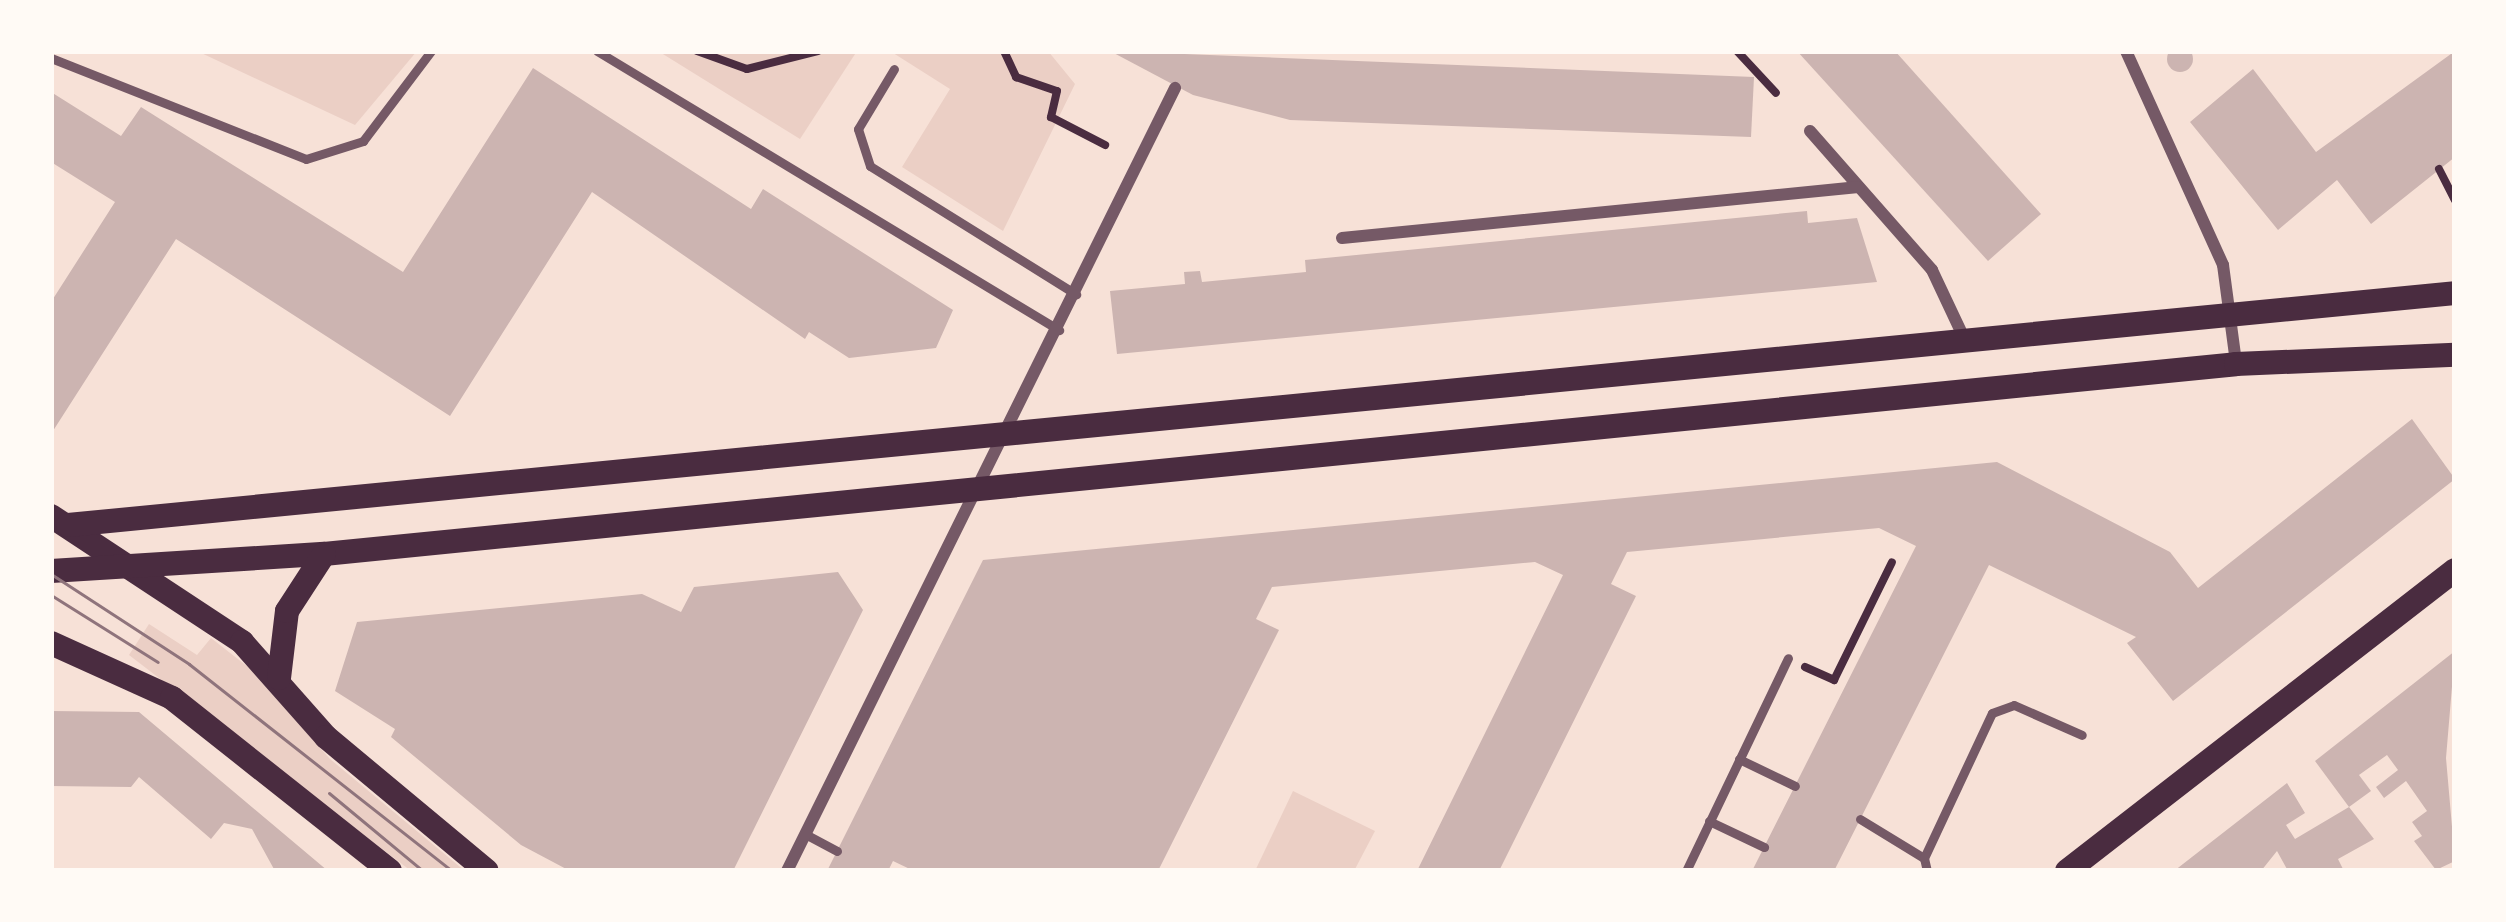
<!DOCTYPE html>
<style>
body{margin:0}
#map{position:relative;width:2506px;height:922px;overflow:hidden;background:#f7e1d7;font-family:"PT Sans",sans-serif}
div>[style]{position:absolute}
.green>*{inset:0;background:#ebcfc5}
.building>*{inset:0;background:#ccb4b1}
.round{border-radius:50%}
.path>*{height:8px;margin:-4px;padding:0 4px;transform-origin:4px;border-radius:4px;background:#4a2c40}
.service>*{height:9px;margin:-4.5px;padding:0 4.5px;transform-origin:4.5px;border-radius:4.5px;background:#755966}
.minor>*{height:12px;margin:-6px;padding:0 6px;transform-origin:6px;border-radius:6px;background:#755966}
.secondary>*{height:24px;margin:-12px;padding:0 12px;transform-origin:12px;border-radius:12px;background:#4a2c40}
.tram>*{height:3px;margin:-1.5px;padding:0 1.5px;transform-origin:1.5px;border-radius:1.5px;background:#8f747c}
span{translate:-50% -50%;white-space:nowrap;text-align:center;line-height:1.15;-webkit-text-stroke:9px #fffaf5;paint-order:stroke}
.frame{position:absolute;inset:0;border:54px solid #fffaf5;pointer-events:none}
</style>
<div id="map">
<div class="green">
<div style="clip-path:polygon(197px 51px,417px 51px,355px 125px)"></div>
<div style="clip-path:polygon(658px 51px,857px 51px,800px 139px)"></div>
<div style="clip-path:polygon(890px 51px,1048px 51px,1075px 84px,1003px 231px,902px 167px,950px 89px)"></div>
<div style="clip-path:polygon(149px 624px,197px 655px,211px 638px,248px 667px,330px 759px,465px 871px,411px 871px,129px 655px)"></div>
<div style="clip-path:polygon(1293px 791px,1375px 831px,1354px 871px,1255px 871px)"></div>
</div>
<div class="building">
<div class="round" style="left:2167px;top:46px;width:26px;height:26px"></div>
<div style="clip-path:polygon(1110px 51px,1754px 77px,1751px 137px,1290px 120px,1193px 95px)"></div>
<div style="clip-path:polygon(1797px 51px,1895px 51px,2041px 214px,1988px 261px)"></div>
<div style="clip-path:polygon(2455px 51px,2455px 157px,2371px 224px,2337px 180px,2278px 230px,2190px 122px,2253px 69px,2316px 152px)"></div>
<div style="clip-path:polygon(533px 68px,751px 209px,763px 189px,953px 310px,936px 348px,849px 358px,809px 332px,805px 339px,592px 192px,450px 416px,176px 239px,51px 434px,51px 302px,115px 202px,51px 162px,51px 92px,121px 136px,141px 107px,403px 272px)"></div>
<div style="clip-path:polygon(1807px 211px,1808px 223px,1857px 218px,1877px 282px,1117px 354px,1110px 291px,1185px 284px,1184px 272px,1200px 271px,1202px 282px,1306px 272px,1305px 260px)"></div>
<div style="clip-path:polygon(2412px 419px,2455px 479px,2173px 701px,2127px 643px,2136px 637px,1989px 565px,1834px 871px,1752px 871px,1916px 546px,1879px 528px,1627px 552px,1611px 584px,1636px 596px,1499px 871px,1417px 871px,1563px 575px,1535px 562px,1272px 587px,1256px 619px,1279px 630px,1158px 871px,914px 871px,893px 861px,888px 871px,827px 871px,983px 560px,1997px 462px,2170px 552px,2198px 588px)"></div>
<div style="clip-path:polygon(838px 572px,863px 610px,733px 871px,570px 871px,521px 845px,391px 737px,395px 729px,335px 691px,357px 622px,642px 594px,681px 612px,694px 587px)"></div>
<div style="clip-path:polygon(2455px 651px,2446px 758px,2455px 861px,2436px 870px,2414px 841px,2422px 836px,2412px 822px,2427px 811px,2406px 781px,2384px 798px,2376px 787px,2398px 770px,2387px 755px,2359px 775px,2371px 791px,2349px 807px,2374px 839px,2338px 859px,2344px 871px,2288px 871px,2277px 851px,2261px 871px,2174px 871px,2287px 783px,2305px 813px,2286px 825px,2295px 839px,2349px 807px,2315px 761px)"></div>
<div style="clip-path:polygon(51px 711px,139px 712px,328px 871px,275px 871px,252px 829px,224px 823px,211px 839px,139px 777px,131px 787px,51px 786px)"></div>
</div>
<div class="path">
<div style="left:697px;top:51px;width:53px;rotate:19.8deg"></div>
<div style="left:747px;top:69px;width:73px;rotate:-14.2deg"></div>
<div style="left:1004px;top:51px;width:29px;rotate:65deg"></div>
<div style="left:1016px;top:77px;width:43px;rotate:18.9deg"></div>
<div style="left:1057px;top:91px;width:27px;rotate:103deg"></div>
<div style="left:1051px;top:117px;width:61px;rotate:27.4deg"></div>
<div style="left:1737px;top:51px;width:57px;rotate:47.1deg"></div>
<div style="left:2439px;top:169px;width:35px;rotate:63deg"></div>
<div style="left:1805px;top:667px;width:32px;rotate:24deg"></div>
<div style="left:1834px;top:680px;width:131px;rotate:-63.8deg"></div>
</div>
<div class="service">
<div style="left:597px;top:51px;width:540px;rotate:31.13deg"></div>
<div style="left:51px;top:58px;width:274px;rotate:21.6deg"></div>
<div style="left:306px;top:159px;width:60px;rotate:-17.5deg"></div>
<div style="left:363px;top:141px;width:113px;rotate:-52.9deg"></div>
<div style="left:894px;top:69px;width:70px;rotate:121deg"></div>
<div style="left:858px;top:129px;width:39px;rotate:72deg"></div>
<div style="left:870px;top:166px;width:243px;rotate:31.9deg"></div>
<div style="left:1739px;top:759px;width:62px;rotate:25.7deg"></div>
<div style="left:1860px;top:819px;width:75px;rotate:31.4deg"></div>
<div style="left:1924px;top:858px;width:13px;rotate:77deg"></div>
<div style="left:1709px;top:821px;width:61px;rotate:25.3deg"></div>
<div style="left:807px;top:835px;width:34px;rotate:28deg"></div>
<div style="left:1924px;top:858px;width:160px;rotate:-64.9deg"></div>
<div style="left:1992px;top:713px;width:23px;rotate:-20deg"></div>
<div style="left:2014px;top:705px;width:74px;rotate:23.8deg"></div>
<div style="left:1686px;top:871px;width:236px;rotate:-64.4deg"></div>
</div>
<div class="minor">
<div style="left:2126px;top:51px;width:235px;rotate:65.6deg"></div>
<div style="left:2223px;top:265px;width:99px;rotate:82.4deg"></div>
<div style="left:1810px;top:131px;width:185px;rotate:48.7deg"></div>
<div style="left:1932px;top:270px;width:77px;rotate:64.8deg"></div>
<div style="left:1342px;top:238px;width:519px;rotate:-5.64deg"></div>
<div style="left:787px;top:871px;width:874px;rotate:-63.64deg"></div>
</div>
<div class="secondary">
<div style="left:51px;top:516px;width:229px;rotate:33.4deg"></div>
<div style="left:242px;top:642px;width:127px;rotate:48.5deg"></div>
<div style="left:326px;top:737px;width:209px;rotate:39.8deg"></div>
<div style="left:68px;top:525px;width:2398px;rotate:-5.55deg"></div>
<div style="left:51px;top:571px;width:274px;rotate:-3.6deg"></div>
<div style="left:324px;top:554px;width:1921px;rotate:-5.67deg"></div>
<div style="left:2236px;top:364px;width:219px;rotate:-2.4deg"></div>
<div style="left:51px;top:643px;width:133px;rotate:24.4deg"></div>
<div style="left:172px;top:698px;width:278px;rotate:38.4deg"></div>
<div style="left:279px;top:678px;width:67px;rotate:-83.2deg"></div>
<div style="left:287px;top:611px;width:68px;rotate:-57deg"></div>
<div style="left:2067px;top:871px;width:491px;rotate:-37.8deg"></div>
</div>
<div class="tram">
<div style="left:51px;top:574px;width:165px;rotate:33.1deg"></div>
<div style="left:189px;top:664px;width:335px;rotate:38.2deg"></div>
<div style="left:51px;top:595px;width:126px;rotate:32.1deg"></div>
<div style="left:329px;top:793px;width:122px;rotate:39.7deg"></div>
</div>
<div class="frame"></div>
</div>
